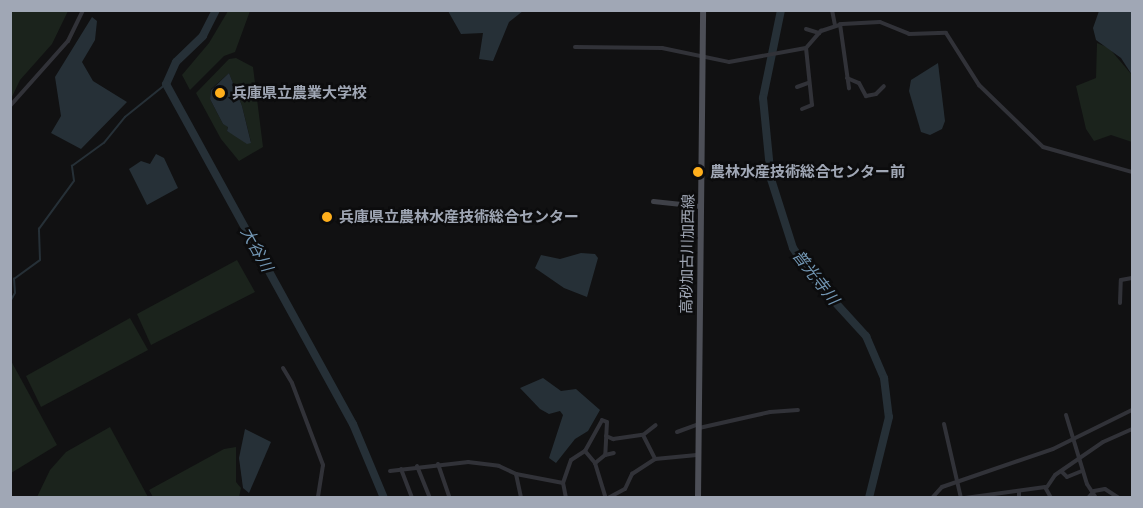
<!DOCTYPE html>
<meta charset="utf-8">
<style>
body{margin:0}
#map{position:relative;width:1143px;height:508px;overflow:hidden;background:#111112;font-family:Barlow,"Noto Sans JP",sans-serif}
div>[style]{position:absolute}
.green>*{inset:0;background:#1b231c}
.water>*{inset:0;background:#263037}
.stream>*{height:1.5px;margin:-0.75px;padding:0 0.75px;transform-origin:0.75px;border-radius:0.75px;background:#263037}
.river>*{height:8px;margin:-4px;padding:0 4px;transform-origin:4px;border-radius:4px;background:#263037}
.street>*{height:4px;margin:-2px;padding:0 2px;transform-origin:2px;border-radius:2px;background:#313238}
.secondary>*{height:5px;margin:-2.5px;padding:0 2.5px;transform-origin:2.5px;border-radius:2.5px;background:#3f4148}
.primary>*{height:6px;margin:-3px;padding:0 3px;transform-origin:3px;border-radius:3px;background:#4d4f57}
.dots>*{width:16px;height:16px;translate:-50% -50%;box-sizing:border-box;border:3px solid #0c0c0d;border-radius:50%}
span{translate:-50% -50%;white-space:nowrap;text-align:center;line-height:1.15;-webkit-text-stroke:5px #0c0c0d;paint-order:stroke}
.poi-label{font-size:15px;color:#a0a7b5;font-weight:700}
.left{translate:0 -50%;text-align:left}
.street-label{font-size:15px;color:#a0a7b5}
.water-label{font-size:16px;color:#7397b4;font-style:italic}
.frame{position:absolute;inset:0;border:12px solid #a0a7b5;pointer-events:none}
</style>
<div id="map">
<div class="green">
<div style="clip-path:polygon(11px 10px,68px 11px,52px 44px,20px 80px,11px 99px)"></div>
<div style="clip-path:polygon(228px 11px,250px 11px,235px 52px,224px 56px,190px 90px,182px 75px,209px 43px)"></div>
<div style="clip-path:polygon(1097px 43px,1109px 48px,1132px 75px,1132px 142px,1111px 135px,1094px 141px,1086px 129px,1076px 86px,1096px 78px)"></div>
<div style="clip-path:polygon(evenodd,236px 58px,253px 67px,263px 147px,239px 161px,221px 139px,196px 93px,229px 59px,236px 58px,229px 73px,242px 106px,251px 142px,227px 131px,228px 126px,223px 124px,210px 99px,211px 89px,229px 73px)"></div>
<div style="clip-path:polygon(237px 260px,255px 292px,151px 345px,137px 314px)"></div>
<div style="clip-path:polygon(130px 318px,148px 350px,41px 407px,26px 376px)"></div>
<div style="clip-path:polygon(10px 359px,57px 445px,11px 473px,10px 473px)"></div>
<div style="clip-path:polygon(110px 427px,148px 497px,37px 497px,50px 470px,66px 452px)"></div>
<div style="clip-path:polygon(236px 447px,236px 482px,241px 488px,239px 497px,153px 497px,149px 490px,224px 449px)"></div>
</div>
<div class="water">
<div style="clip-path:polygon(448px 11px,523px 11px,509px 22px,493px 61px,479px 59px,483px 33px,461px 34px)"></div>
<div style="clip-path:polygon(1099px 11px,1132px 11px,1132px 75px,1121px 58px,1096px 40px,1093px 28px)"></div>
<div style="clip-path:polygon(92px 17px,97px 21px,95px 40px,82px 62px,93px 81px,127px 102px,81px 149px,51px 133px,61px 116px,55px 77px)"></div>
<div style="clip-path:polygon(938px 63px,945px 121px,942px 129px,930px 135px,921px 132px,909px 91px,911px 80px)"></div>
<div style="clip-path:polygon(229px 73px,242px 106px,251px 143px,247px 144px,227px 131px,228px 127px,223px 124px,210px 99px,211px 90px)"></div>
<div style="clip-path:polygon(156px 154px,164px 158px,178px 188px,147px 205px,129px 169px,141px 161px,150px 164px)"></div>
<div style="clip-path:polygon(581px 253px,595px 254px,598px 258px,587px 297px,564px 288px,535px 268px,541px 255px,560px 259px)"></div>
<div style="clip-path:polygon(543px 378px,561px 391px,576px 389px,600px 410px,588px 431px,575px 439px,556px 463px,549px 458px,563px 415px,560px 411px,549px 414px,540px 409px,520px 388px)"></div>
<div style="clip-path:polygon(245px 429px,271px 442px,249px 493px,243px 488px,239px 458px)"></div>
</div>
<div class="stream">
<div style="left:10px;top:302px;width:10px;rotate:-61deg"></div>
<div style="left:15px;top:293px;width:14px;rotate:-94deg"></div>
<div style="left:14px;top:279px;width:32px;rotate:-36deg"></div>
<div style="left:40px;top:260px;width:31px;rotate:-92deg"></div>
<div style="left:39px;top:229px;width:59px;rotate:-53.9deg"></div>
<div style="left:74px;top:181px;width:15px;rotate:-98deg"></div>
<div style="left:72px;top:166px;width:39px;rotate:-36deg"></div>
<div style="left:104px;top:143px;width:33px;rotate:-51deg"></div>
<div style="left:125px;top:117px;width:53px;rotate:-38.8deg"></div>
</div>
<div class="river">
<div style="left:216px;top:10px;width:29px;rotate:117deg"></div>
<div style="left:203px;top:36px;width:37px;rotate:136deg"></div>
<div style="left:176px;top:62px;width:24px;rotate:114deg"></div>
<div style="left:166px;top:84px;width:388px;rotate:61.2deg"></div>
<div style="left:353px;top:424px;width:80px;rotate:67.3deg"></div>
<div style="left:781px;top:10px;width:90px;rotate:101.6deg"></div>
<div style="left:763px;top:98px;width:81px;rotate:84.4deg"></div>
<div style="left:771px;top:179px;width:72px;rotate:72.3deg"></div>
<div style="left:793px;top:248px;width:36px;rotate:56deg"></div>
<div style="left:813px;top:278px;width:79px;rotate:47.6deg"></div>
<div style="left:866px;top:336px;width:46px;rotate:66.8deg"></div>
<div style="left:884px;top:378px;width:39px;rotate:83deg"></div>
<div style="left:889px;top:417px;width:83px;rotate:103.9deg"></div>
</div>
<div class="street">
<div style="left:832px;top:10px;width:15px;rotate:79deg"></div>
<div style="left:840px;top:24px;width:65px;rotate:82deg"></div>
<div style="left:806px;top:29px;width:14px;rotate:17deg"></div>
<div style="left:575px;top:47px;width:87px;rotate:0.7deg"></div>
<div style="left:662px;top:48px;width:68px;rotate:11.8deg"></div>
<div style="left:729px;top:62px;width:78px;rotate:-10.3deg"></div>
<div style="left:806px;top:48px;width:23px;rotate:-49deg"></div>
<div style="left:821px;top:31px;width:22px;rotate:-18deg"></div>
<div style="left:842px;top:24px;width:38px;rotate:-3deg"></div>
<div style="left:880px;top:22px;width:31px;rotate:22deg"></div>
<div style="left:909px;top:34px;width:37px;rotate:-2deg"></div>
<div style="left:946px;top:33px;width:62px;rotate:57.6deg"></div>
<div style="left:979px;top:85px;width:89px;rotate:44.1deg"></div>
<div style="left:1043px;top:147px;width:92px;rotate:15.7deg"></div>
<div style="left:847px;top:78px;width:13px;rotate:23deg"></div>
<div style="left:859px;top:83px;width:15px;rotate:62deg"></div>
<div style="left:866px;top:96px;width:10px;rotate:-11deg"></div>
<div style="left:876px;top:94px;width:11px;rotate:-45deg"></div>
<div style="left:797px;top:87px;width:12px;rotate:-20deg"></div>
<div style="left:10px;top:106px;width:87px;rotate:-48.3deg"></div>
<div style="left:68px;top:41px;width:34px;rotate:-64deg"></div>
<div style="left:802px;top:109px;width:11px;rotate:-22deg"></div>
<div style="left:812px;top:105px;width:57px;rotate:-96deg"></div>
<div style="left:1120px;top:303px;width:23px;rotate:-88deg"></div>
<div style="left:1121px;top:280px;width:11px;rotate:-10deg"></div>
<div style="left:283px;top:368px;width:17px;rotate:59deg"></div>
<div style="left:292px;top:383px;width:88px;rotate:69.3deg"></div>
<div style="left:323px;top:465px;width:33px;rotate:99deg"></div>
<div style="left:1066px;top:415px;width:72px;rotate:73.1deg"></div>
<div style="left:1087px;top:484px;width:17px;rotate:57deg"></div>
<div style="left:944px;top:424px;width:76px;rotate:77.1deg"></div>
<div style="left:699px;top:428px;width:73px;rotate:-12.7deg"></div>
<div style="left:770px;top:412px;width:28px;rotate:-4deg"></div>
<div style="left:677px;top:432px;width:20px;rotate:-20deg"></div>
<div style="left:643px;top:435px;width:27px;rotate:63deg"></div>
<div style="left:606px;top:436px;width:8px;rotate:23deg"></div>
<div style="left:613px;top:439px;width:30px;rotate:-8deg"></div>
<div style="left:643px;top:435px;width:16px;rotate:-38deg"></div>
<div style="left:585px;top:451px;width:16px;rotate:50deg"></div>
<div style="left:595px;top:463px;width:37px;rotate:73deg"></div>
<div style="left:605px;top:455px;width:9px;rotate:-13deg"></div>
<div style="left:438px;top:464px;width:36px;rotate:71deg"></div>
<div style="left:417px;top:466px;width:35px;rotate:68deg"></div>
<div style="left:401px;top:469px;width:31px;rotate:69deg"></div>
<div style="left:390px;top:471px;width:79px;rotate:-6.6deg"></div>
<div style="left:468px;top:462px;width:31px;rotate:7deg"></div>
<div style="left:499px;top:466px;width:19px;rotate:25deg"></div>
<div style="left:516px;top:474px;width:48px;rotate:10.8deg"></div>
<div style="left:1062px;top:472px;width:7px;rotate:45deg"></div>
<div style="left:1067px;top:477px;width:16px;rotate:-22deg"></div>
<div style="left:516px;top:474px;width:25px;rotate:78deg"></div>
<div style="left:1047px;top:487px;width:14px;rotate:-56deg"></div>
<div style="left:1055px;top:475px;width:58px;rotate:-34.5deg"></div>
<div style="left:1103px;top:442px;width:32px;rotate:-24deg"></div>
<div style="left:1019px;top:491px;width:7px;rotate:90deg"></div>
<div style="left:566px;top:498px;width:15px;rotate:-101deg"></div>
<div style="left:563px;top:483px;width:24px;rotate:-71deg"></div>
<div style="left:571px;top:460px;width:17px;rotate:-33deg"></div>
<div style="left:585px;top:451px;width:35px;rotate:-61deg"></div>
<div style="left:602px;top:420px;width:5px;rotate:22deg"></div>
<div style="left:607px;top:422px;width:33px;rotate:93deg"></div>
<div style="left:605px;top:455px;width:13px;rotate:141deg"></div>
<div style="left:608px;top:498px;width:19px;rotate:-28deg"></div>
<div style="left:625px;top:489px;width:17px;rotate:-65deg"></div>
<div style="left:632px;top:474px;width:27px;rotate:-33deg"></div>
<div style="left:655px;top:459px;width:42px;rotate:-5.4deg"></div>
<div style="left:932px;top:498px;width:15px;rotate:-48deg"></div>
<div style="left:942px;top:487px;width:117px;rotate:-18.9deg"></div>
<div style="left:1053px;top:449px;width:88px;rotate:-26.3deg"></div>
<div style="left:965px;top:498px;width:81px;rotate:-7.8deg"></div>
<div style="left:1045px;top:487px;width:13px;rotate:61deg"></div>
<div style="left:1088px;top:498px;width:9px;rotate:-49deg"></div>
<div style="left:1094px;top:491px;width:11px;rotate:-10deg"></div>
<div style="left:1105px;top:489px;width:17px;rotate:33deg"></div>
</div>
<div class="secondary">
<div style="left:653px;top:201px;width:47px;rotate:6.1deg"></div>
</div>
<div class="primary">
<div style="left:698px;top:498px;width:488px;rotate:-89.4deg"></div>
</div>
<div class="dots">
<div style="left:220px;top:93px;background:#ffaf1c"></div>
<div style="left:698px;top:172px;background:#ffaf1c"></div>
<div style="left:327px;top:217px;background:#ffaf1c"></div>
</div>
<div class="poi-label">
<span class="left" style="left:232px;top:93px">兵庫県立農業大学校</span>
<span class="left" style="left:710px;top:172px">農林水産技術総合センター前</span>
<span class="left" style="left:339px;top:217px">兵庫県立農林水産技術総合センター</span>
</div>
<div class="street-label">
<span style="left:687px;top:254px;rotate:-89deg">高砂加古川加西線</span>
</div>
<div class="water-label">
<span style="left:257px;top:249px;rotate:61deg">大谷川</span>
<span style="left:816px;top:277px;rotate:52deg">普光寺川</span>
</div>
<div class="frame"></div>
</div>
